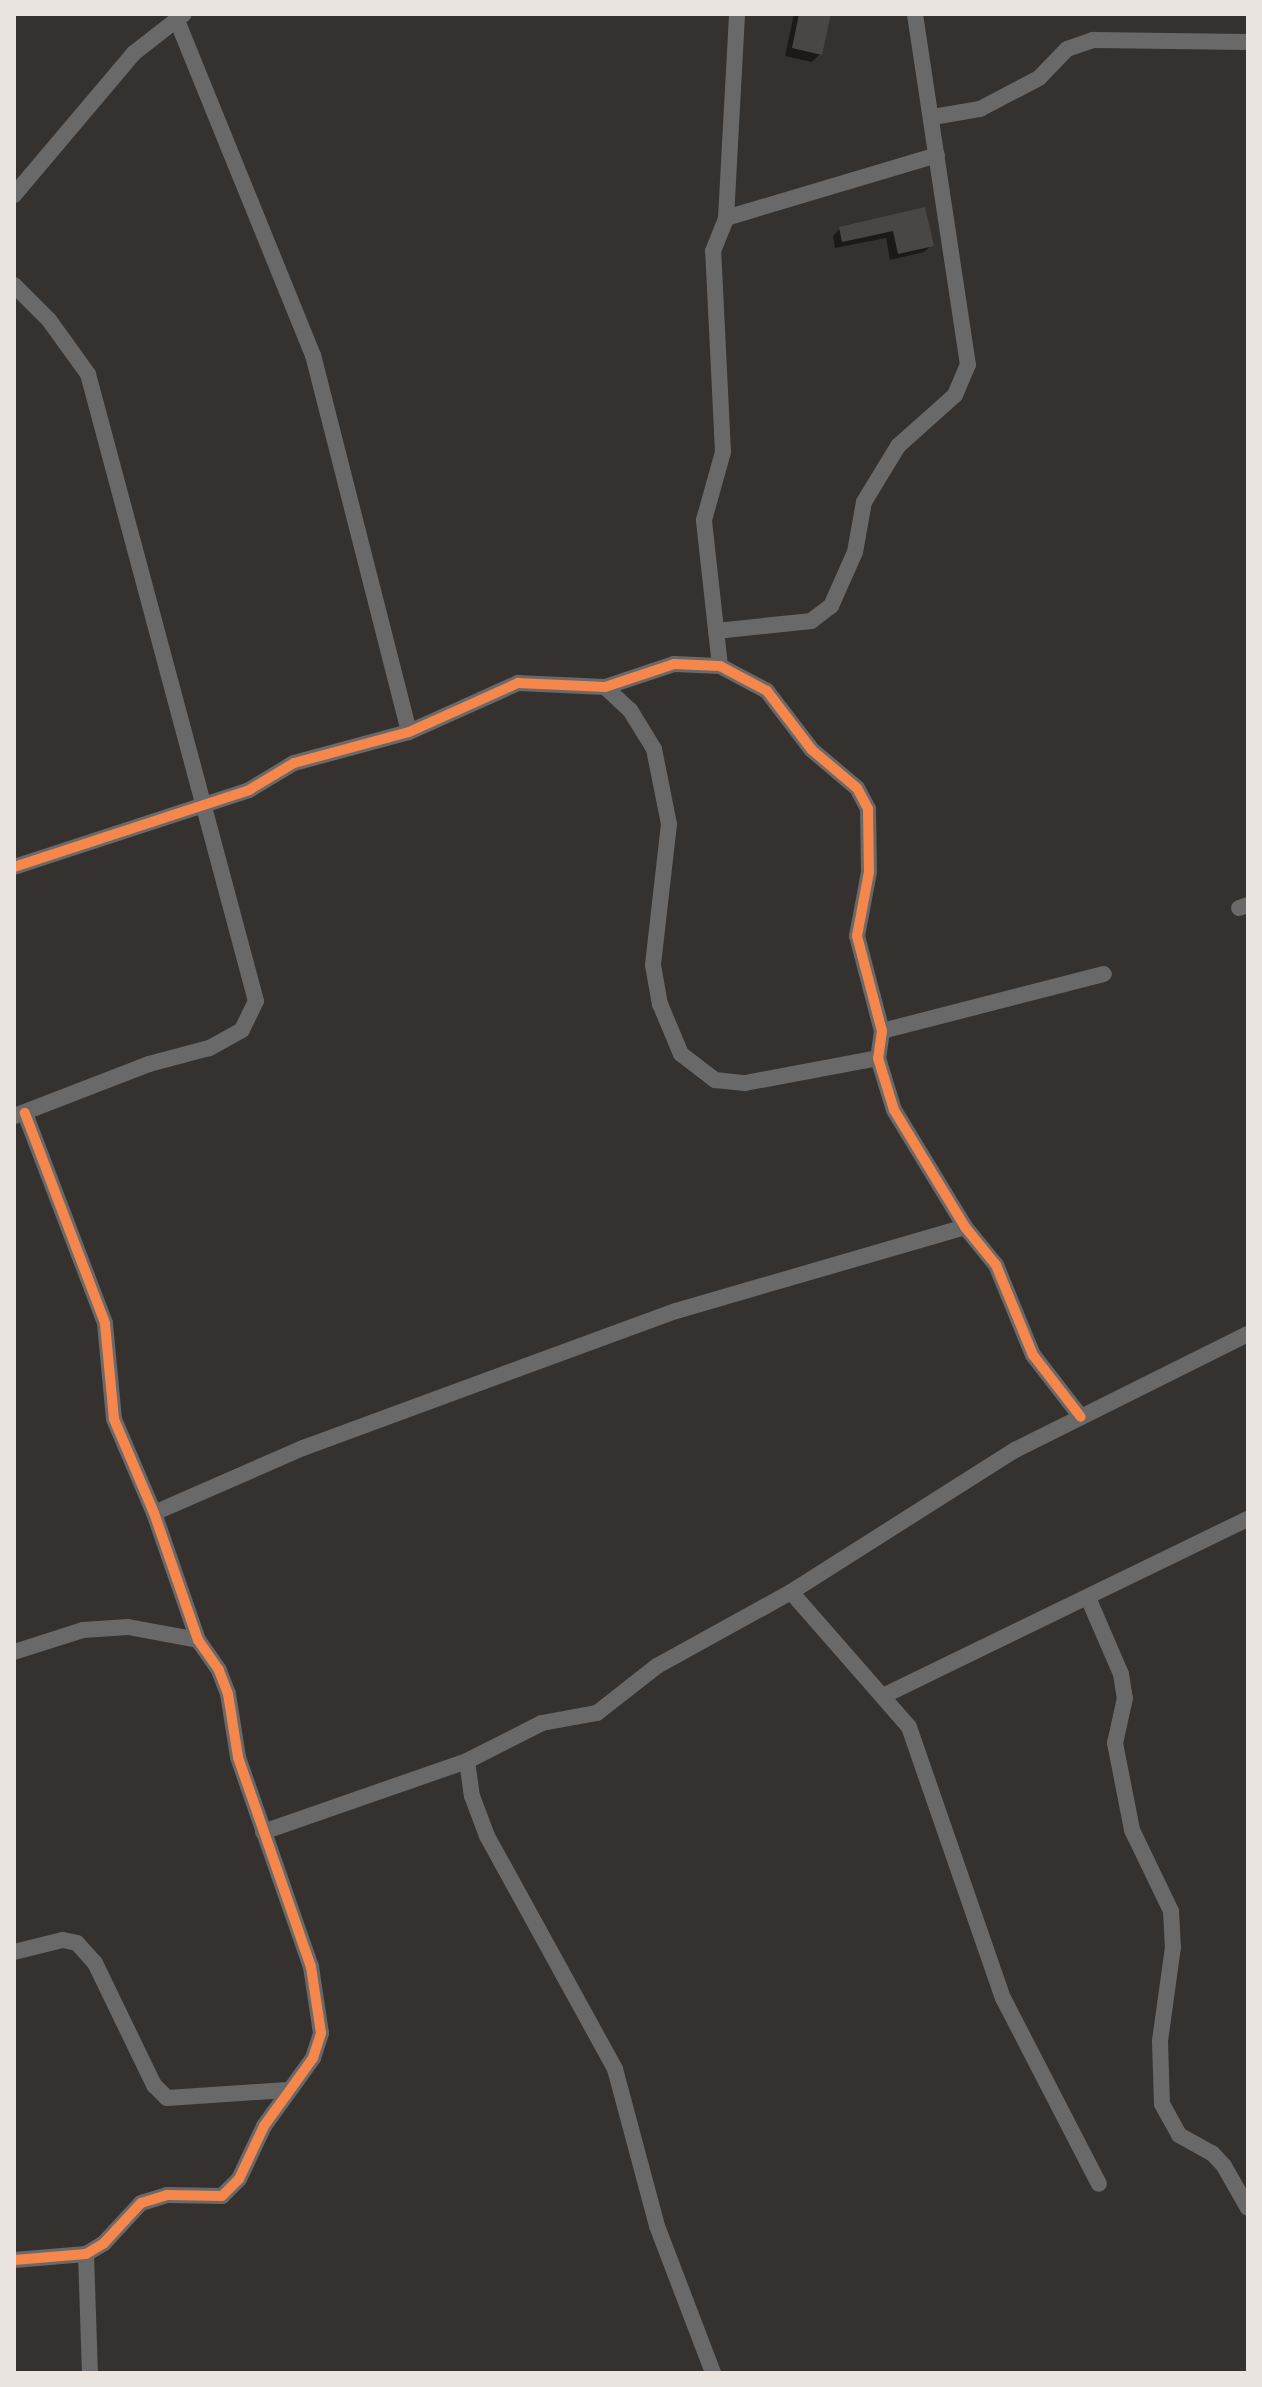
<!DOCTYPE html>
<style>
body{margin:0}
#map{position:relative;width:1262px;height:2387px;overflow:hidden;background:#35312e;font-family:Figtree,sans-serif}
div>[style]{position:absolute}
.shadow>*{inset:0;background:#0007}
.building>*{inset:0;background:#494643}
.minor>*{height:16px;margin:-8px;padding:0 8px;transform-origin:8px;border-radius:8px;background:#69696a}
.cycleway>*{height:10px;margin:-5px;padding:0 5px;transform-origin:5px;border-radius:5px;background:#f5874c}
span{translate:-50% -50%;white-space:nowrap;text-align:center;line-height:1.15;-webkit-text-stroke:6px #38302b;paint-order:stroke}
.frame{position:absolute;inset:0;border:16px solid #eae4e1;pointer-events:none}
</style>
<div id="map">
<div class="shadow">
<div style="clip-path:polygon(794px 14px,829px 14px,820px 54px,812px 62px,785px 56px)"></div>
<div style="clip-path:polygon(924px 209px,932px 245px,924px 252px,890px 260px,886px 238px,835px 248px,833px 236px,840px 229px)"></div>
</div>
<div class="building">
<div style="clip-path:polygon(799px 14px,831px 14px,822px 55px,792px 48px)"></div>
<div style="clip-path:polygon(925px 207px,934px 246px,898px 254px,893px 231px,842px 242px,839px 227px)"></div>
</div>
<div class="minor">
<div style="left:176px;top:18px;width:364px;rotate:67.9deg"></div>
<div style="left:313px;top:355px;width:389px;rotate:75.7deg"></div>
<div style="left:933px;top:117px;width:48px;rotate:-9.7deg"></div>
<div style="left:980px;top:109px;width:67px;rotate:-27.7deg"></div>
<div style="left:1039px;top:78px;width:40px;rotate:-46deg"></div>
<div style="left:1067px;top:49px;width:28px;rotate:-19deg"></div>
<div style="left:1093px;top:40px;width:155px;rotate:0.7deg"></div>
<div style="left:14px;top:195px;width:186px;rotate:-49.8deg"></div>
<div style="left:134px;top:53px;width:63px;rotate:-38deg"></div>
<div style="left:726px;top:218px;width:220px;rotate:-16.6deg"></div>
<div style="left:14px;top:285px;width:49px;rotate:45deg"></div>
<div style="left:49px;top:320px;width:67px;rotate:54.2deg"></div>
<div style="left:88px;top:374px;width:649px;rotate:75deg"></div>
<div style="left:256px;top:1001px;width:32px;rotate:116deg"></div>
<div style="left:242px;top:1030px;width:38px;rotate:151deg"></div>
<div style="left:209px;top:1048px;width:62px;rotate:165.1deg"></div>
<div style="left:149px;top:1064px;width:145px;rotate:158.9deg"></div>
<div style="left:716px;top:631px;width:96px;rotate:-6deg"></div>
<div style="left:811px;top:621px;width:25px;rotate:-37deg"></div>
<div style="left:831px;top:606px;width:59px;rotate:-66deg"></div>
<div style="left:855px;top:552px;width:51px;rotate:-79.8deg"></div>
<div style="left:864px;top:502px;width:66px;rotate:-58.7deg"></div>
<div style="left:898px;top:446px;width:76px;rotate:-41.8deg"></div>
<div style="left:955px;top:395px;width:33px;rotate:-67deg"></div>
<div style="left:968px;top:365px;width:355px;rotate:-98.6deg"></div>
<div style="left:720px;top:666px;width:147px;rotate:-96.3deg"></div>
<div style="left:704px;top:520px;width:71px;rotate:-74.4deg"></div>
<div style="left:723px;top:452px;width:201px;rotate:-92.8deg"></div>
<div style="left:713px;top:251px;width:35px;rotate:-68deg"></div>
<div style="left:726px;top:218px;width:204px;rotate:-86.9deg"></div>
<div style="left:605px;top:687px;width:34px;rotate:43deg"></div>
<div style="left:630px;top:710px;width:46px;rotate:58.4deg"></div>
<div style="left:654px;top:749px;width:76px;rotate:78.7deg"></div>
<div style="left:669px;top:824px;width:142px;rotate:96.5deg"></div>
<div style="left:653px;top:965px;width:40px;rotate:80deg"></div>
<div style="left:660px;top:1004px;width:54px;rotate:67.2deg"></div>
<div style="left:681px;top:1054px;width:43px;rotate:37.4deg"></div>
<div style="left:715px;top:1080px;width:30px;rotate:6deg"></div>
<div style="left:745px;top:1083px;width:135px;rotate:-10.6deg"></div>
<div style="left:14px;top:867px;width:247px;rotate:-18.1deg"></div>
<div style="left:249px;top:790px;width:52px;rotate:-31deg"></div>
<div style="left:294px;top:763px;width:119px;rotate:-15.1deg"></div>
<div style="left:409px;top:732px;width:120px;rotate:-24.2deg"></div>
<div style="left:518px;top:683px;width:87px;rotate:2.6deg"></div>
<div style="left:605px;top:687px;width:73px;rotate:-18.4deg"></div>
<div style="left:674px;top:664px;width:46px;rotate:2.5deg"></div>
<div style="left:720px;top:666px;width:53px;rotate:28deg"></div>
<div style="left:767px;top:691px;width:74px;rotate:52.7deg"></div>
<div style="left:812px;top:750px;width:59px;rotate:40.2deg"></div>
<div style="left:857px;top:788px;width:24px;rotate:62deg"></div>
<div style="left:868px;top:809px;width:63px;rotate:89.1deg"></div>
<div style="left:869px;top:872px;width:65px;rotate:100.6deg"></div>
<div style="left:857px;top:936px;width:98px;rotate:75.3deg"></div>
<div style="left:882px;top:1031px;width:27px;rotate:98deg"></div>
<div style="left:878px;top:1058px;width:54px;rotate:72.9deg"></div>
<div style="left:894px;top:1110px;width:137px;rotate:58.7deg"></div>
<div style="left:965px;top:1227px;width:49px;rotate:50.8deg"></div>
<div style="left:996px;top:1265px;width:97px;rotate:67.7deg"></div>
<div style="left:1033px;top:1355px;width:78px;rotate:52.3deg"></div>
<div style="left:1239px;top:908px;width:9px;rotate:-18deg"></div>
<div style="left:882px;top:1031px;width:229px;rotate:-14.4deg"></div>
<div style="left:154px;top:1513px;width:163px;rotate:-23.6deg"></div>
<div style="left:303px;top:1448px;width:397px;rotate:-20.2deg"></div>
<div style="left:676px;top:1311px;width:301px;rotate:-16.2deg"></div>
<div style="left:791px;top:1592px;width:179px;rotate:48.8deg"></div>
<div style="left:909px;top:1727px;width:287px;rotate:70.9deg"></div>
<div style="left:1003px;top:1998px;width:209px;rotate:62.7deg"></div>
<div style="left:1089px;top:1600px;width:81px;rotate:66.6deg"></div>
<div style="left:1121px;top:1674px;width:24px;rotate:81deg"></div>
<div style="left:1125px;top:1698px;width:46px;rotate:102.5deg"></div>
<div style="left:1115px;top:1743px;width:89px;rotate:78.9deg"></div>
<div style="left:1132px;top:1830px;width:90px;rotate:64.3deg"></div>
<div style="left:1171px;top:1911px;width:36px;rotate:87deg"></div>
<div style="left:1173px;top:1947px;width:95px;rotate:97.9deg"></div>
<div style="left:1160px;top:2041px;width:63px;rotate:88.2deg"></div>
<div style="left:1162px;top:2104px;width:35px;rotate:61deg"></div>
<div style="left:1179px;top:2135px;width:38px;rotate:29deg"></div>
<div style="left:1212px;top:2153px;width:18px;rotate:47deg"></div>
<div style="left:1224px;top:2166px;width:48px;rotate:60.3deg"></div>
<div style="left:14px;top:1652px;width:72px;rotate:-17.7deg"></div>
<div style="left:83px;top:1630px;width:45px;rotate:-3.8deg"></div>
<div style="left:128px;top:1627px;width:71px;rotate:10.5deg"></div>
<div style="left:883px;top:1696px;width:406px;rotate:-25.9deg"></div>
<div style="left:467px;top:1761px;width:35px;rotate:82deg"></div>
<div style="left:472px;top:1796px;width:43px;rotate:69.4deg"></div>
<div style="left:487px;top:1836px;width:266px;rotate:61.2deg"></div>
<div style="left:615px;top:2069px;width:163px;rotate:75deg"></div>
<div style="left:657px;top:2226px;width:157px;rotate:69.1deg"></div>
<div style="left:263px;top:1832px;width:216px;rotate:-19.2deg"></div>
<div style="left:467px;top:1761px;width:84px;rotate:-26.9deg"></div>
<div style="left:542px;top:1723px;width:56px;rotate:-10.3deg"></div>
<div style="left:597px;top:1713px;width:76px;rotate:-38.1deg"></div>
<div style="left:657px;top:1666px;width:153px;rotate:-28.9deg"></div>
<div style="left:791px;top:1592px;width:265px;rotate:-32.4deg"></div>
<div style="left:1015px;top:1450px;width:260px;rotate:-26.5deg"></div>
<div style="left:14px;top:1952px;width:50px;rotate:-13.8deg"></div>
<div style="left:63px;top:1940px;width:14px;rotate:12deg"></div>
<div style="left:77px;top:1943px;width:27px;rotate:48deg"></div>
<div style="left:95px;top:1963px;width:136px;rotate:64.2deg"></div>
<div style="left:154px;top:2085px;width:18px;rotate:45deg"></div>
<div style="left:167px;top:2098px;width:120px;rotate:-3.8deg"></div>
<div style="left:86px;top:2254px;width:119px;rotate:88.1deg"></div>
<div style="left:14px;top:2260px;width:72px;rotate:-4.8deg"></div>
<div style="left:86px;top:2254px;width:21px;rotate:-31deg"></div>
<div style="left:104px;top:2243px;width:54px;rotate:-47.2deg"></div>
<div style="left:141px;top:2203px;width:27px;rotate:-17deg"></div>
<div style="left:167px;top:2195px;width:55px;rotate:1deg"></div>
<div style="left:222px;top:2196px;width:24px;rotate:-45deg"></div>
<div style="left:239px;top:2179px;width:59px;rotate:-64.7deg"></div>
<div style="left:264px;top:2126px;width:84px;rotate:-54.2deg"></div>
<div style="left:313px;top:2058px;width:26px;rotate:-72deg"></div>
<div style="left:321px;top:2033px;width:67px;rotate:-98.6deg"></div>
<div style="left:311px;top:1967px;width:222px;rotate:-109.2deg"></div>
<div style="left:238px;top:1757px;width:64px;rotate:-99deg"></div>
<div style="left:228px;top:1694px;width:26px;rotate:-111deg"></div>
<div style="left:219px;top:1670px;width:37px;rotate:-125deg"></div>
<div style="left:198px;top:1640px;width:134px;rotate:-109.1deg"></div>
<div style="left:154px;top:1513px;width:102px;rotate:-113.1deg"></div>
<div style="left:114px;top:1419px;width:96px;rotate:-95.4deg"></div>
<div style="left:105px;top:1323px;width:225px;rotate:-110.9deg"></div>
</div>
<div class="cycleway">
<div style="left:14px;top:867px;width:247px;rotate:-18.1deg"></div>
<div style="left:249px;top:790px;width:52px;rotate:-31deg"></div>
<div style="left:294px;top:763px;width:119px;rotate:-15.1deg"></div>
<div style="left:409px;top:732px;width:120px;rotate:-24.2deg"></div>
<div style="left:518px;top:683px;width:87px;rotate:2.6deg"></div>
<div style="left:605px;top:687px;width:73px;rotate:-18.4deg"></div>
<div style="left:674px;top:664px;width:46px;rotate:2.5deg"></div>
<div style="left:720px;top:666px;width:53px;rotate:28deg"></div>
<div style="left:767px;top:691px;width:74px;rotate:52.7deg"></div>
<div style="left:812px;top:750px;width:59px;rotate:40.2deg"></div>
<div style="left:857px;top:788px;width:24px;rotate:62deg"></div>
<div style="left:868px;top:809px;width:63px;rotate:89.1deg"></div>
<div style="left:869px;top:872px;width:65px;rotate:100.6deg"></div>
<div style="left:857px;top:936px;width:98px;rotate:75.3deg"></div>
<div style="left:882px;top:1031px;width:27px;rotate:98deg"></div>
<div style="left:878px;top:1058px;width:54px;rotate:72.9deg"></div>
<div style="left:894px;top:1110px;width:137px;rotate:58.7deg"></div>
<div style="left:965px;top:1227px;width:49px;rotate:50.8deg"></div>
<div style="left:996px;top:1265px;width:97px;rotate:67.7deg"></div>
<div style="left:1033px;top:1355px;width:78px;rotate:52.3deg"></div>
<div style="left:14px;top:2260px;width:72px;rotate:-4.8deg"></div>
<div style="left:86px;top:2254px;width:21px;rotate:-31deg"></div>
<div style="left:104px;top:2243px;width:54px;rotate:-47.2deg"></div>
<div style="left:141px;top:2203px;width:27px;rotate:-17deg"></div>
<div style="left:167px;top:2195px;width:55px;rotate:1deg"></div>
<div style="left:222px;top:2196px;width:24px;rotate:-45deg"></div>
<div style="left:239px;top:2179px;width:59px;rotate:-64.7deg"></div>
<div style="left:264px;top:2126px;width:84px;rotate:-54.2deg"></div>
<div style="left:313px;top:2058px;width:26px;rotate:-72deg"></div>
<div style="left:321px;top:2033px;width:67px;rotate:-98.6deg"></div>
<div style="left:311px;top:1967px;width:222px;rotate:-109.2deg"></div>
<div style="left:238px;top:1757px;width:64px;rotate:-99deg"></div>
<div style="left:228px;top:1694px;width:26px;rotate:-111deg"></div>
<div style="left:219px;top:1670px;width:37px;rotate:-125deg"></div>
<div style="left:198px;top:1640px;width:134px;rotate:-109.1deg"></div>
<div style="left:154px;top:1513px;width:102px;rotate:-113.1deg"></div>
<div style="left:114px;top:1419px;width:96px;rotate:-95.4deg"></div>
<div style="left:105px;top:1323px;width:225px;rotate:-110.9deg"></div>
</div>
<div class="frame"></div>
</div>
